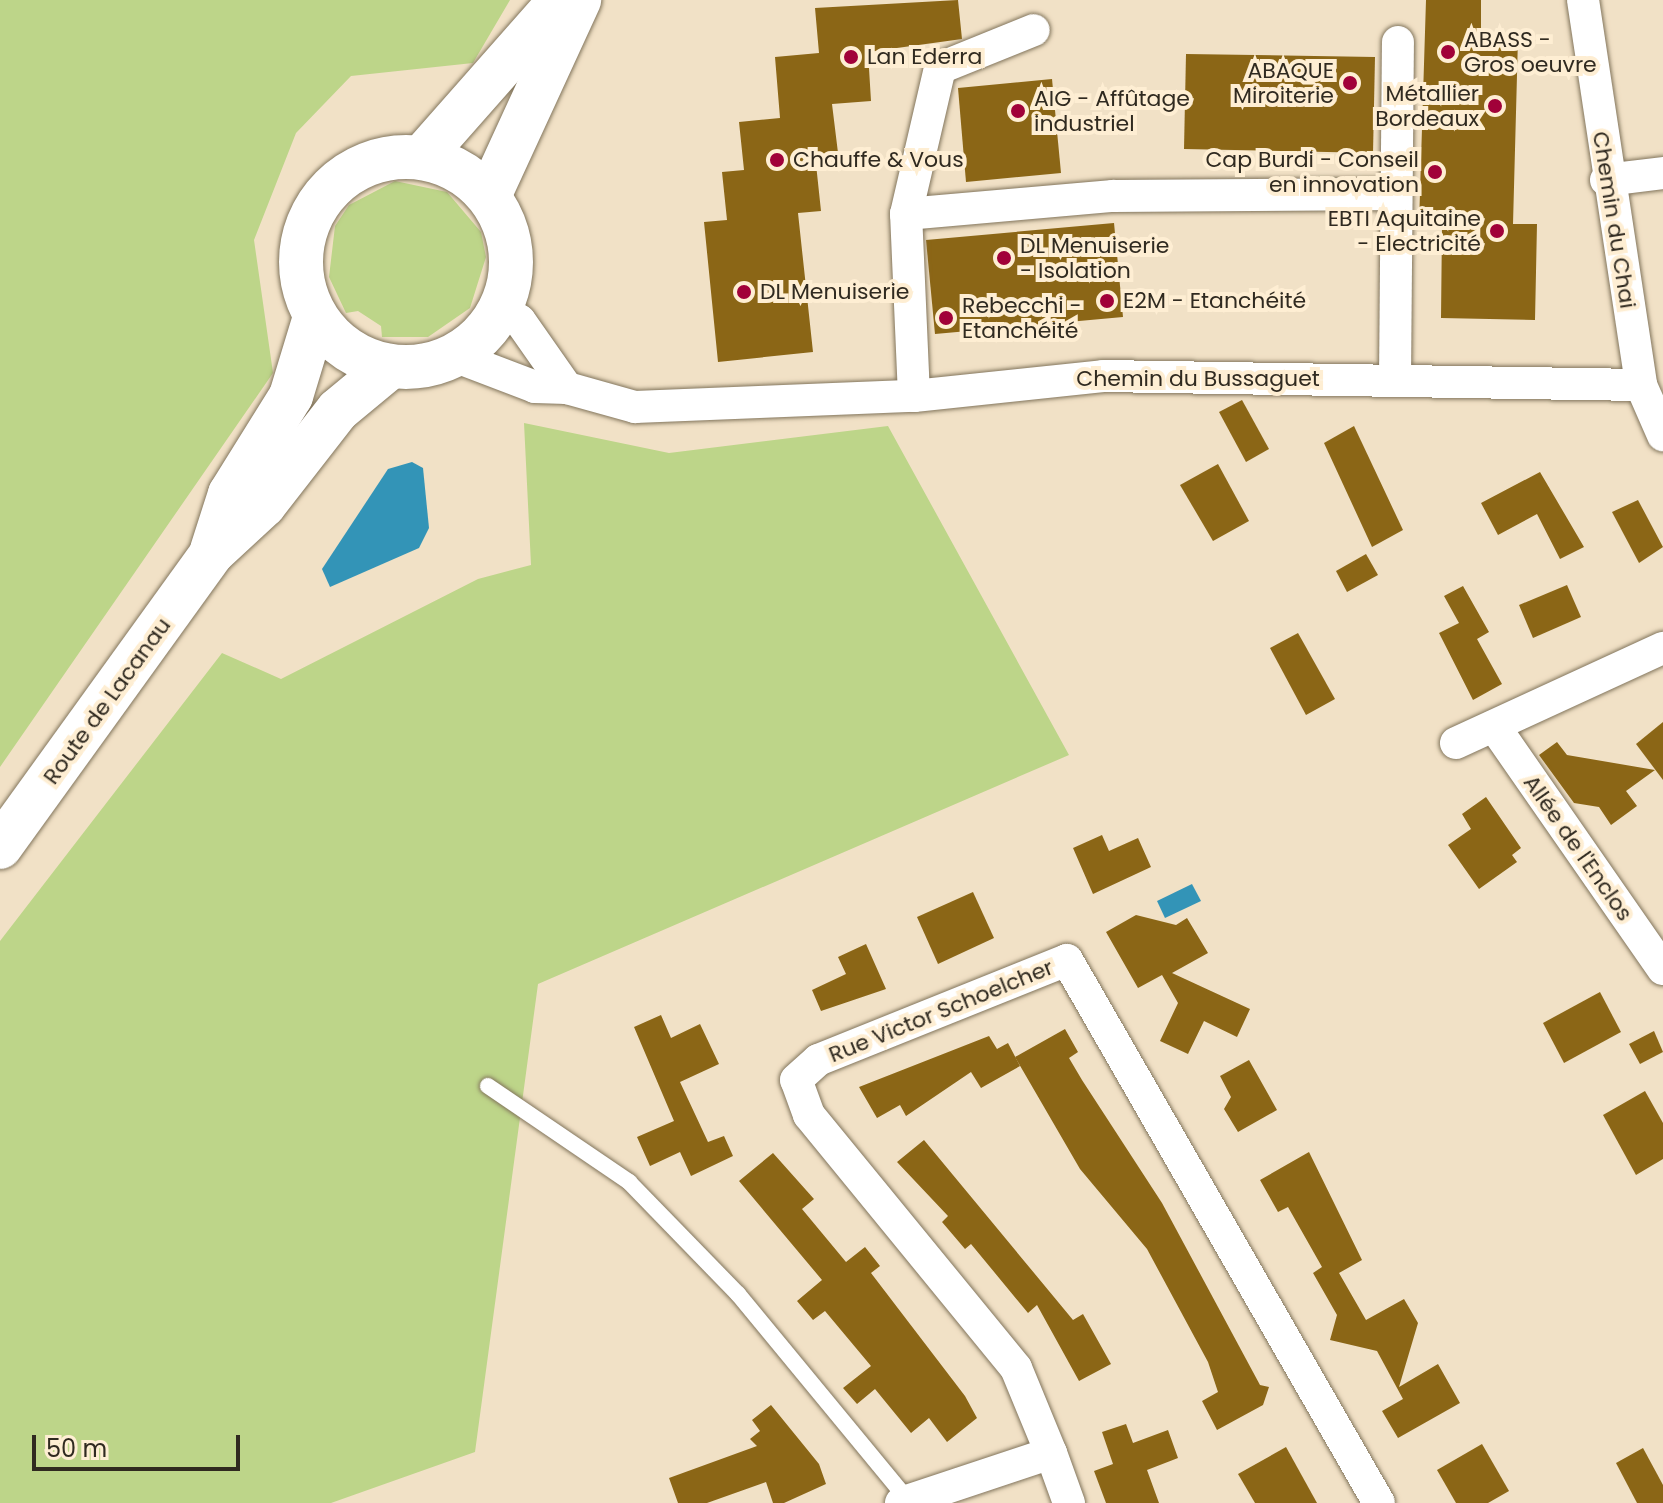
<!DOCTYPE html>
<meta charset="utf-8">
<style>
body{margin:0}
#map{position:relative;width:1663px;height:1503px;overflow:hidden;background:#f1e1c6;font-family:Poppins,sans-serif}
div>[style]{position:absolute}
.green>*{inset:0;background:#bdd589}
.water>*{inset:0;background:#3394b7}
.building>*{inset:0;background:#8b6616}
.roads{filter:drop-shadow(0 0 2px #82755c) drop-shadow(0 0 2px #82755c)}
.service>*{height:16px;margin:-8px;padding:0 8px;transform-origin:8px;border-radius:8px;background:#fff}
.minor>*{height:32px;margin:-16px;padding:0 16px;transform-origin:16px;border-radius:16px;background:#fff}
.primary>*{height:44px;margin:-22px;padding:0 22px;transform-origin:22px;border-radius:22px;background:#fff}
.primary>.ring{margin:-22px;padding:0;box-sizing:content-box;background:none;border:44px solid #fff;border-radius:50%}
.dots>*{width:22px;height:22px;translate:-50% -50%;box-sizing:border-box;border:4px solid #feeed3;border-radius:50%}
span{translate:-50% -50%;white-space:nowrap;text-align:center;line-height:1.15;-webkit-text-stroke:8px #feeed3;paint-order:stroke}
.poi-label{font-size:22px;color:#302a20}
.left{translate:0 -50%;text-align:left}
.right{translate:-100% -50%;text-align:right}
.street-label{font-size:22px;color:#302a20}
.scale{position:absolute;left:32px;top:1435px;width:208px;height:36px;box-sizing:border-box;border:4px solid #302a20;border-top:0;padding-left:10px;font-size:24px;line-height:28px;white-space:nowrap;color:#302a20;-webkit-text-stroke:6px #feeed3;paint-order:stroke}
</style>
<div id="map">
<div class="green">
<div style="clip-path:polygon(0 0,510px 0,473px 63px,351px 76px,296px 133px,254px 240px,273px 373px,0 767px)"></div>
<div style="clip-path:polygon(395px 181px,447px 192px,481px 232px,486px 257px,470px 308px,428px 337px,382px 337px,381px 326px,358px 311px,346px 313px,329px 277px,335px 226px,349px 205px)"></div>
<div style="clip-path:polygon(524px 423px,669px 453px,888px 426px,1069px 755px,538px 984px,475px 1452px,331px 1503px,0 1503px,0 941px,222px 653px,281px 679px,478px 579px,531px 565px)"></div>
</div>
<div class="water">
<div style="clip-path:polygon(412px 462px,423px 468px,429px 528px,419px 548px,330px 587px,322px 569px,388px 469px)"></div>
<div style="clip-path:polygon(1192px 884px,1201px 901px,1165px 918px,1157px 901px)"></div>
</div>
<div class="building">
<div style="clip-path:polygon(958px 0,962px 39px,868px 52px,871px 101px,832px 104px,839px 161px,816px 164px,821px 211px,798px 213px,813px 352px,718px 362px,704px 222px,727px 220px,722px 172px,744px 170px,739px 122px,780px 118px,775px 57px,819px 53px,815px 8px)"></div>
<div style="clip-path:polygon(1426px 0,1481px 0,1481px 37px,1518px 38px,1513px 224px,1537px 224px,1535px 320px,1441px 318px,1442px 225px,1419px 224px)"></div>
<div style="clip-path:polygon(1186px 54px,1375px 57px,1373px 153px,1184px 149px)"></div>
<div style="clip-path:polygon(1052px 79px,1061px 173px,966px 182px,958px 88px)"></div>
<div style="clip-path:polygon(1114px 223px,1123px 317px,935px 334px,926px 240px)"></div>
<div style="clip-path:polygon(1242px 400px,1269px 449px,1246px 462px,1219px 412px)"></div>
<div style="clip-path:polygon(1354px 426px,1403px 530px,1372px 547px,1324px 443px)"></div>
<div style="clip-path:polygon(1218px 464px,1249px 521px,1213px 541px,1180px 485px)"></div>
<div style="clip-path:polygon(1540px 472px,1584px 547px,1560px 559px,1537px 514px,1498px 535px,1481px 503px)"></div>
<div style="clip-path:polygon(1638px 500px,1663px 547px,1639px 563px,1612px 512px)"></div>
<div style="clip-path:polygon(1366px 554px,1378px 575px,1347px 592px,1336px 571px)"></div>
<div style="clip-path:polygon(1567px 585px,1581px 617px,1533px 638px,1519px 605px)"></div>
<div style="clip-path:polygon(1463px 586px,1489px 632px,1477px 639px,1502px 684px,1473px 700px,1439px 633px,1459px 623px,1444px 596px)"></div>
<div style="clip-path:polygon(1298px 633px,1335px 699px,1306px 715px,1270px 648px)"></div>
<div style="clip-path:polygon(1663px 722px,1663px 780px,1636px 744px)"></div>
<div style="clip-path:polygon(1557px 742px,1567px 755px,1655px 770px,1626px 791px,1637px 806px,1611px 825px,1599px 807px,1574px 803px,1539px 755px)"></div>
<div style="clip-path:polygon(1486px 797px,1521px 848px,1512px 855px,1517px 862px,1479px 889px,1448px 845px,1471px 829px,1462px 814px)"></div>
<div style="clip-path:polygon(1102px 835px,1109px 851px,1138px 838px,1151px 867px,1093px 894px,1073px 848px)"></div>
<div style="clip-path:polygon(973px 892px,994px 938px,938px 964px,917px 917px)"></div>
<div style="clip-path:polygon(1136px 915px,1176px 925px,1187px 918px,1208px 953px,1172px 973px,1250px 1009px,1237px 1037px,1204px 1021px,1188px 1054px,1160px 1041px,1178px 1003px,1162px 975px,1138px 988px,1106px 932px)"></div>
<div style="clip-path:polygon(866px 944px,886px 989px,821px 1011px,812px 990px,846px 974px,838px 957px)"></div>
<div style="clip-path:polygon(1600px 992px,1621px 1032px,1564px 1063px,1543px 1023px)"></div>
<div style="clip-path:polygon(661px 1015px,671px 1038px,700px 1024px,719px 1064px,680px 1082px,708px 1142px,724px 1136px,733px 1156px,691px 1176px,680px 1152px,650px 1166px,637px 1137px,674px 1121px,634px 1027px)"></div>
<div style="clip-path:polygon(1065px 1029px,1078px 1052px,1069px 1058px,1082px 1080px,1162px 1203px,1260px 1385px,1269px 1387px,1263px 1405px,1217px 1430px,1202px 1401px,1218px 1392px,1208px 1362px,1147px 1249px,1080px 1169px,1015px 1057px)"></div>
<div style="clip-path:polygon(1654px 1031px,1663px 1052px,1640px 1064px,1629px 1044px)"></div>
<div style="clip-path:polygon(989px 1036px,997px 1049px,1008px 1043px,1020px 1066px,981px 1088px,971px 1072px,906px 1116px,900px 1105px,877px 1118px,859px 1087px)"></div>
<div style="clip-path:polygon(1249px 1060px,1277px 1110px,1238px 1132px,1224px 1109px,1231px 1097px,1220px 1076px)"></div>
<div style="clip-path:polygon(1645px 1091px,1663px 1123px,1663px 1159px,1636px 1175px,1603px 1115px)"></div>
<div style="clip-path:polygon(924px 1140px,1073px 1320px,1083px 1314px,1111px 1364px,1079px 1381px,1037px 1305px,1028px 1313px,971px 1244px,965px 1249px,942px 1222px,948px 1216px,897px 1162px)"></div>
<div style="clip-path:polygon(1309px 1152px,1362px 1260px,1339px 1273px,1366px 1320px,1404px 1299px,1418px 1323px,1399px 1387px,1438px 1364px,1460px 1403px,1398px 1438px,1382px 1411px,1403px 1399px,1377px 1351px,1330px 1340px,1337px 1315px,1313px 1273px,1322px 1267px,1288px 1207px,1278px 1212px,1260px 1180px)"></div>
<div style="clip-path:polygon(773px 1153px,814px 1199px,802px 1209px,846px 1262px,865px 1247px,880px 1266px,871px 1273px,965px 1396px,977px 1418px,947px 1442px,929px 1418px,911px 1433px,875px 1389px,857px 1404px,843px 1388px,871px 1366px,825px 1311px,813px 1320px,797px 1301px,822px 1280px,739px 1181px)"></div>
<div style="clip-path:polygon(771px 1405px,819px 1464px,826px 1484px,784px 1503px,773px 1503px,766px 1482px,707px 1503px,678px 1503px,669px 1478px,757px 1446px,750px 1439px,760px 1431px,752px 1420px)"></div>
<div style="clip-path:polygon(1126px 1424px,1133px 1443px,1168px 1430px,1178px 1458px,1147px 1470px,1159px 1503px,1106px 1503px,1094px 1471px,1113px 1464px,1102px 1432px)"></div>
<div style="clip-path:polygon(1482px 1444px,1509px 1491px,1488px 1503px,1456px 1503px,1437px 1470px)"></div>
<div style="clip-path:polygon(1286px 1447px,1317px 1503px,1255px 1503px,1238px 1474px)"></div>
<div style="clip-path:polygon(1643px 1448px,1663px 1485px,1663px 1503px,1637px 1503px,1616px 1463px)"></div>
</div>
<div class="roads">
<div class="service">
<div style="left:488px;top:1086px;width:171px;rotate:34.2deg"></div>
<div style="left:629px;top:1182px;width:156px;rotate:45.8deg"></div>
<div style="left:738px;top:1294px;width:267px;rotate:50.5deg"></div>
</div>
<div class="minor">
<div style="left:1583px;top:0;width:389px;rotate:81.4deg"></div>
<div style="left:1641px;top:385px;width:55px;rotate:66.3deg"></div>
<div style="left:1606px;top:180px;width:57px;rotate:-7deg"></div>
<div style="left:906px;top:214px;width:208px;rotate:-5deg"></div>
<div style="left:1113px;top:196px;width:283px;rotate:-0.4deg"></div>
<div style="left:501px;top:309px;width:22px;rotate:32deg"></div>
<div style="left:520px;top:321px;width:82px;rotate:55deg"></div>
<div style="left:454px;top:356px;width:87px;rotate:20.9deg"></div>
<div style="left:535px;top:387px;width:32px;rotate:2deg"></div>
<div style="left:567px;top:388px;width:71px;rotate:15.6deg"></div>
<div style="left:635px;top:407px;width:279px;rotate:-2.3deg"></div>
<div style="left:914px;top:396px;width:190px;rotate:-6deg"></div>
<div style="left:1103px;top:376px;width:538px;rotate:0.96deg"></div>
<div style="left:1395px;top:379px;width:337px;rotate:-89.5deg"></div>
<div style="left:914px;top:396px;width:182px;rotate:-92.5deg"></div>
<div style="left:906px;top:214px;width:150px;rotate:-76.9deg"></div>
<div style="left:940px;top:68px;width:101px;rotate:-22deg"></div>
<div style="left:1494px;top:726px;width:296px;rotate:55.2deg"></div>
<div style="left:1456px;top:743px;width:228px;rotate:-24.7deg"></div>
<div style="left:1051px;top:1453px;width:53px;rotate:70.2deg"></div>
<div style="left:901px;top:1503px;width:158px;rotate:-18.4deg"></div>
<div style="left:1051px;top:1453px;width:92px;rotate:-112.4deg"></div>
<div style="left:1016px;top:1368px;width:327px;rotate:-129.3deg"></div>
<div style="left:809px;top:1115px;width:37px;rotate:-110deg"></div>
<div style="left:796px;top:1080px;width:30px;rotate:-42deg"></div>
<div style="left:818px;top:1060px;width:268px;rotate:-21.9deg"></div>
<div style="left:1067px;top:960px;width:626px;rotate:60.12deg"></div>
</div>
<div class="primary">
<div class="ring" style="left:301px;top:157px;width:166px;height:166px"></div>
<div style="left:422px;top:157px;width:203px;rotate:-48.6deg"></div>
<div style="left:489px;top:196px;width:216px;rotate:-65.3deg"></div>
<div style="left:212px;top:550px;width:59px;rotate:-72.2deg"></div>
<div style="left:230px;top:494px;width:115px;rotate:-58.1deg"></div>
<div style="left:291px;top:396px;width:83px;rotate:-73.1deg"></div>
<div style="left:0;top:847px;width:362px;rotate:-54.2deg"></div>
<div style="left:212px;top:553px;width:71px;rotate:-42.7deg"></div>
<div style="left:264px;top:505px;width:120px;rotate:-52.1deg"></div>
<div style="left:338px;top:410px;width:67px;rotate:-39.6deg"></div>
</div>
</div>
<div class="dots">
<div style="left:1448px;top:52px;background:#a10139"></div>
<div style="left:851px;top:57px;background:#a10139"></div>
<div style="left:1350px;top:83px;background:#a10139"></div>
<div style="left:1495px;top:106px;background:#a10139"></div>
<div style="left:1018px;top:111px;background:#a10139"></div>
<div style="left:777px;top:160px;background:#a10139"></div>
<div style="left:1435px;top:172px;background:#a10139"></div>
<div style="left:1497px;top:231px;background:#a10139"></div>
<div style="left:1004px;top:258px;background:#a10139"></div>
<div style="left:744px;top:292px;background:#a10139"></div>
<div style="left:1107px;top:301px;background:#a10139"></div>
<div style="left:946px;top:318px;background:#a10139"></div>
</div>
<div class="poi-label">
<span class="left" style="left:1464px;top:52px">ABASS -<br>Gros oeuvre</span>
<span class="left" style="left:867px;top:57px">Lan Ederra</span>
<span class="right" style="left:1334px;top:83px">ABAQUE<br>Miroiterie</span>
<span class="right" style="left:1479px;top:106px">Métallier<br>Bordeaux</span>
<span class="left" style="left:1034px;top:111px">AIG - Affûtage<br>industriel</span>
<span class="right" style="left:1419px;top:172px">Cap Burdi - Conseil<br>en innovation</span>
<span class="left" style="left:793px;top:160px">Chauffe &amp; Vous</span>
<span class="right" style="left:1481px;top:231px">EBTI Aquitaine<br>- Electricité</span>
<span class="left" style="left:1020px;top:258px">DL Menuiserie<br>- Isolation</span>
<span class="left" style="left:760px;top:292px">DL Menuiserie</span>
<span class="left" style="left:1123px;top:301px">E2M - Etanchéité</span>
<span class="left" style="left:962px;top:318px">Rebecchi -<br>Etanchéité</span>
</div>
<div class="street-label">
<span style="left:1614px;top:220px;rotate:81deg">Chemin du Chai</span>
<span style="left:1198px;top:379px">Chemin du Bussaguet</span>
<span style="left:107px;top:701px;rotate:-54deg">Route de Lacanau</span>
<span style="left:1578px;top:848px;rotate:55deg">Allée de l'Enclos</span>
<span style="left:941px;top:1011px;rotate:-22deg">Rue Victor Schoelcher</span>
</div>
<div class="scale">50 m</div>
</div>
